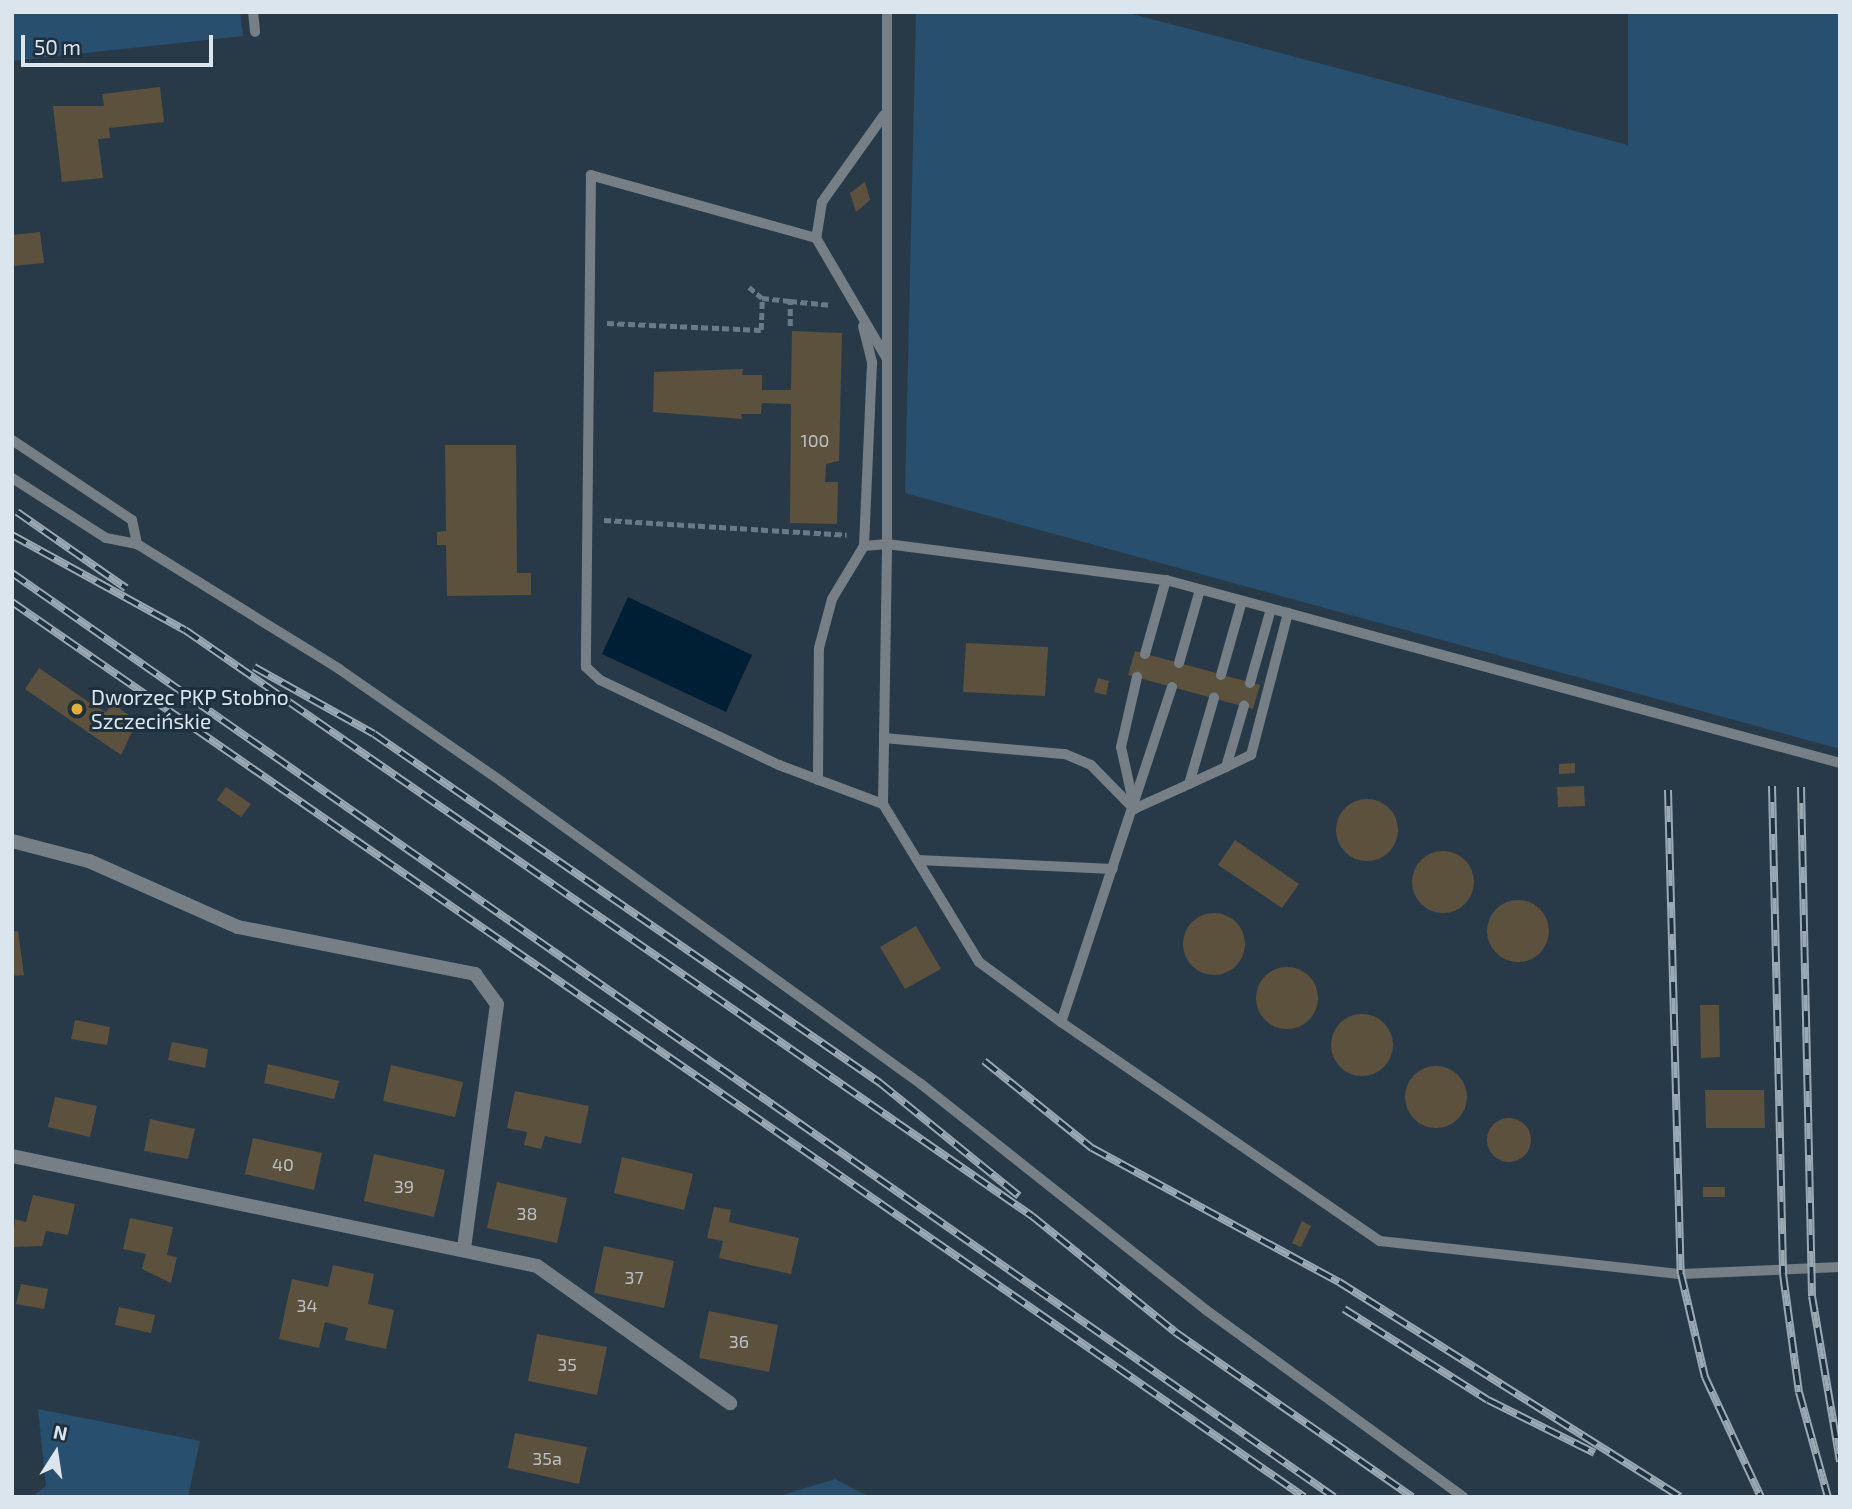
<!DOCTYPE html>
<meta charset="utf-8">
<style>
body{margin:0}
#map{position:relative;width:1852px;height:1509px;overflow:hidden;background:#283a48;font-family:"Exo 2",sans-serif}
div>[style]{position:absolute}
.green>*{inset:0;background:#284f6d}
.water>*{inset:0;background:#011f34}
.building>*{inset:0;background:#5c513d}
.round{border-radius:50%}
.path>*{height:4.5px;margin-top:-2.25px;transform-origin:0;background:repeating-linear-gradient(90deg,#697985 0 7px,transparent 0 10.5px)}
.lane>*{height:10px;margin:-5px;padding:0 5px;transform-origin:5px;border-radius:5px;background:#767f86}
.street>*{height:14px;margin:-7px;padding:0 7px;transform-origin:7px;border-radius:7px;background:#767f86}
.rail>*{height:8px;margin-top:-4px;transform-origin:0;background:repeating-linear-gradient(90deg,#1e2f3d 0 16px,#9aa8b3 0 32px);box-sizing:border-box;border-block:2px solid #9aa8b3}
.dots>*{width:19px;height:19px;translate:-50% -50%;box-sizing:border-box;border:4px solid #1e2f3d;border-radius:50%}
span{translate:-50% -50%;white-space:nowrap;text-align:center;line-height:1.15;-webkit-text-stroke:6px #1e2f3d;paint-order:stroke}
.number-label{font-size:18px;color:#bac0c2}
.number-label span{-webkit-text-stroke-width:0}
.poi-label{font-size:21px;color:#dae5ee}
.left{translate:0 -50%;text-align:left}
.frame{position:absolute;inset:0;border:14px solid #dae5ee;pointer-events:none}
.north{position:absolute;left:21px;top:1418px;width:70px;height:70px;-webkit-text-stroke:5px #1e2f3d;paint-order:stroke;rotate:12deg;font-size:19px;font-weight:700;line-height:28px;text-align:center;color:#dae5ee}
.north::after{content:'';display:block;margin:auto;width:24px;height:32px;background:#dae5ee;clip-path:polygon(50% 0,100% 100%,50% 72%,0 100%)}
.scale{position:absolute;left:21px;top:35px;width:192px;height:32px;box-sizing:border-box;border:4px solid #dae5ee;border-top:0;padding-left:9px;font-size:21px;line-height:24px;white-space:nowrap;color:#dae5ee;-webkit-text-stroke:5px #1e2f3d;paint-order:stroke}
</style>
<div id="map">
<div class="green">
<div style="clip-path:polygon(12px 12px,240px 12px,243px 36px,12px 61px)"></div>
<div style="clip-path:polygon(916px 12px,1125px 12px,1628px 145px,1628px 12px,1840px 12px,1840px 749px,905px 493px)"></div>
<div style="clip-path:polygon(38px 1409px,200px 1441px,188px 1497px,32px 1497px,46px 1486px)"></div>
<div style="clip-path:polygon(835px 1479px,870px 1497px,776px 1497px)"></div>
</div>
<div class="water">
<div style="clip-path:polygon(628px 597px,752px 655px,726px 712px,602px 654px)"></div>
</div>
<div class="building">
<div style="clip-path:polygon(160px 87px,164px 122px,109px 128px,110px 138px,98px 139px,103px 178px,62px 182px,53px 106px,104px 106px,102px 94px)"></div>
<div style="clip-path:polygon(865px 182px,870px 200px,856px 212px,850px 193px)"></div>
<div style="clip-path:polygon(40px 232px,44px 263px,12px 266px,12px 235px)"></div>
<div style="clip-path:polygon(792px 331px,842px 333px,839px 461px,826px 464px,825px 482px,838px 482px,837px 524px,790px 523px,791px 404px,762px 403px,761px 414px,741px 414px,742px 419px,653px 412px,654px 372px,743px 369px,742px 375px,762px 375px,762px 390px,791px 390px)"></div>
<div style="clip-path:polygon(445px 445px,516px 445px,517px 573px,531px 573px,531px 595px,447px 596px,446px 545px,437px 545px,437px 532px,446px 531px)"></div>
<div style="clip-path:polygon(966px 643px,1048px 647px,1045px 696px,963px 692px)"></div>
<div style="clip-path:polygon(1135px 651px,1260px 685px,1253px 709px,1128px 675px)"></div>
<div style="clip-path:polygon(39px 668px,93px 705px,106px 712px,112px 703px,137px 721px,121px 755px,25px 689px)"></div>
<div style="clip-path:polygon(1098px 678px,1109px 681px,1106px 695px,1094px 692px)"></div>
<div style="clip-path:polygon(1575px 763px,1575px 773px,1559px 774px,1559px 764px)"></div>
<div style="clip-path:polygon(1584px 786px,1585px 806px,1558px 807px,1557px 787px)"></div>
<div style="clip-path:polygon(226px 787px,251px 804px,241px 817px,217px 800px)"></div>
<div class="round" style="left:1336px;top:799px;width:62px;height:62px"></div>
<div style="clip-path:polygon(1235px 840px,1299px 884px,1282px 908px,1218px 865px)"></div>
<div class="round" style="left:1412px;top:851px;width:62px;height:62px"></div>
<div class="round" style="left:1487px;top:900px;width:62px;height:62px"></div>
<div class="round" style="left:1183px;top:913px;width:62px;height:62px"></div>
<div style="clip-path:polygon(916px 926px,941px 969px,905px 989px,880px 947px)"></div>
<div style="clip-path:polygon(18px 931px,24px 975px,12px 976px,12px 932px)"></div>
<div class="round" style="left:1256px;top:967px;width:62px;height:62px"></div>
<div style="clip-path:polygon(1700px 1005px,1719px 1005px,1720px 1057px,1701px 1058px)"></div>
<div class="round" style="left:1331px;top:1014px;width:62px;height:62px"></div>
<div style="clip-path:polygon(75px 1020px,110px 1027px,107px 1045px,71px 1039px)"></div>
<div style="clip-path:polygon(172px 1042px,208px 1049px,205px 1068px,168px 1060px)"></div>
<div style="clip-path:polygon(268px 1064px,339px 1081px,334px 1099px,264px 1083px)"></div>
<div style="clip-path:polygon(391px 1065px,463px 1082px,455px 1117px,383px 1101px)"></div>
<div class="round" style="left:1405px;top:1066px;width:62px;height:62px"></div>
<div style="clip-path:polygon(1705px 1090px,1764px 1090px,1765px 1128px,1706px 1128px)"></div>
<div style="clip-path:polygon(515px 1091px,589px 1106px,581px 1144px,545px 1136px,541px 1149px,524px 1145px,527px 1132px,507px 1128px)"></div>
<div style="clip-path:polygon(55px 1097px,97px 1106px,90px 1137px,48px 1127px)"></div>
<div class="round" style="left:1487px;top:1118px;width:44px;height:44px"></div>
<div style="clip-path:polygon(150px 1119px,195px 1129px,188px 1159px,144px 1151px)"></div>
<div style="clip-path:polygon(253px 1138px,322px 1153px,314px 1190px,245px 1174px)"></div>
<div style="clip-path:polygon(374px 1154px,445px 1170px,434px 1217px,364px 1201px)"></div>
<div style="clip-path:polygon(622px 1157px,693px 1174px,684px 1210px,614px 1193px)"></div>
<div style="clip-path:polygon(497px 1182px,567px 1198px,557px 1243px,487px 1228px)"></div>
<div style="clip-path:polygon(1703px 1187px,1725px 1187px,1725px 1197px,1703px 1197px)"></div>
<div style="clip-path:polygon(33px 1195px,75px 1204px,68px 1235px,46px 1231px,42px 1246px,12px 1247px,15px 1219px,26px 1222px)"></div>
<div style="clip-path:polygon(714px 1207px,731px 1210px,729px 1222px,799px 1238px,791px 1274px,719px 1258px,723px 1241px,707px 1238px)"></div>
<div style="clip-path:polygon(130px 1218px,173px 1227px,167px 1255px,177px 1257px,171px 1283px,142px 1269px,146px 1254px,123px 1249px)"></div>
<div style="clip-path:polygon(1302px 1221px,1311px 1226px,1301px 1247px,1292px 1243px)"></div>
<div style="clip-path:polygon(604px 1246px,674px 1261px,664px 1308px,594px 1293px)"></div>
<div style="clip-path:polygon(333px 1265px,374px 1274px,368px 1304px,394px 1310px,386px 1349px,345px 1340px,348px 1328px,325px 1322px,319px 1348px,279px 1339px,292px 1279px,328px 1287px)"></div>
<div style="clip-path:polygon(21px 1284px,48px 1289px,44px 1309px,16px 1304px)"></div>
<div style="clip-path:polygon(119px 1307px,155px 1315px,151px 1333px,115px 1325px)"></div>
<div style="clip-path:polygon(709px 1311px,778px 1325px,769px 1372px,699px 1358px)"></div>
<div style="clip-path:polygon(537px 1334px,607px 1347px,597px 1395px,528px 1381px)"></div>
<div style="clip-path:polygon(515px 1433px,587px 1447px,579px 1484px,508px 1468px)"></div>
</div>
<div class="path">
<div style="left:749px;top:287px;width:17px;rotate:40deg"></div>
<div style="left:607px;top:323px;width:154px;rotate:2.6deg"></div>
<div style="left:761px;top:330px;width:32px;rotate:-88deg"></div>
<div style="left:762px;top:298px;width:28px;rotate:6deg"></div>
<div style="left:790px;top:326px;width:25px;rotate:-90deg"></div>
<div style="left:790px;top:301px;width:42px;rotate:5.4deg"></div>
<div style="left:604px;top:520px;width:243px;rotate:3.5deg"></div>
</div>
<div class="lane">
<div style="left:253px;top:12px;width:20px;rotate:84deg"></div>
<div style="left:884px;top:115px;width:107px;rotate:125.5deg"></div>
<div style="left:822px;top:202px;width:36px;rotate:99deg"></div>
<div style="left:816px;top:238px;width:140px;rotate:59.6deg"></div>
<div style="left:816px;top:238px;width:234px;rotate:-164.4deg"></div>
<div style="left:591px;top:175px;width:492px;rotate:90.6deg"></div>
<div style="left:586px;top:667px;width:19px;rotate:43deg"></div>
<div style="left:600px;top:680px;width:198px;rotate:25.4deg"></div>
<div style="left:779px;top:765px;width:111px;rotate:20.6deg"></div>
<div style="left:883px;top:804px;width:185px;rotate:58.7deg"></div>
<div style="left:979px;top:962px;width:102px;rotate:36.2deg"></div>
<div style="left:863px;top:326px;width:38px;rotate:76deg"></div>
<div style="left:872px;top:363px;width:183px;rotate:92.5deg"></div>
<div style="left:12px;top:440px;width:144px;rotate:33.7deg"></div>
<div style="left:132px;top:520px;width:25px;rotate:78deg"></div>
<div style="left:137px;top:544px;width:32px;rotate:-169deg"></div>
<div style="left:106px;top:538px;width:112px;rotate:-147.4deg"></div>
<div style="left:137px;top:544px;width:238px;rotate:31.7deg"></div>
<div style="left:339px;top:669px;width:198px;rotate:34.7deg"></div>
<div style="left:502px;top:782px;width:516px;rotate:35.78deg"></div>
<div style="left:921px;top:1084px;width:364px;rotate:38.4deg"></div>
<div style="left:1206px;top:1310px;width:318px;rotate:36deg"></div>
<div style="left:1145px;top:654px;width:77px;rotate:-74.2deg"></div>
<div style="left:1179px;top:663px;width:76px;rotate:-74deg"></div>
<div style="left:1221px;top:675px;width:77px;rotate:-74.2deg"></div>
<div style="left:1250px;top:683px;width:77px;rotate:-74.2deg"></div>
<div style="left:1172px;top:687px;width:353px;rotate:108.3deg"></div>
<div style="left:1061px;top:1022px;width:387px;rotate:34.5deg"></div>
<div style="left:1380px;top:1241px;width:303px;rotate:6.3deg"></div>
<div style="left:1681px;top:1274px;width:159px;rotate:-2.5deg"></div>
<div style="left:884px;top:738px;width:182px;rotate:5.1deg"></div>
<div style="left:1065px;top:754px;width:28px;rotate:23deg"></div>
<div style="left:1091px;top:765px;width:62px;rotate:45.7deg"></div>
<div style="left:1226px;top:767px;width:28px;rotate:-26deg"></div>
<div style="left:1251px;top:755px;width:147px;rotate:-75.4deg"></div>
<div style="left:818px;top:780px;width:132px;rotate:-89.6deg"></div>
<div style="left:819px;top:648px;width:51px;rotate:-75.1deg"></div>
<div style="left:832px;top:599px;width:62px;rotate:-58.9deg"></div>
<div style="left:864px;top:546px;width:23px;rotate:-5deg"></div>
<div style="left:887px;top:544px;width:532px;rotate:-90deg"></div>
<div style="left:1189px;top:784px;width:41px;rotate:-24.7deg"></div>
<div style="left:1226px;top:767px;width:64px;rotate:-73.6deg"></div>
<div style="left:883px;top:804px;width:260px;rotate:-89.1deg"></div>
<div style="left:887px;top:544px;width:281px;rotate:7.4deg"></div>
<div style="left:1166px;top:580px;width:698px;rotate:15.19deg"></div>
<div style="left:1134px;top:806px;width:60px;rotate:-102.4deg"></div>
<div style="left:1121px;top:747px;width:72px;rotate:-77.1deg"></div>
<div style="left:1134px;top:809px;width:60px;rotate:-24.4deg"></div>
<div style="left:1189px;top:784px;width:90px;rotate:-73.8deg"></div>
<div style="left:917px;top:860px;width:196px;rotate:2.6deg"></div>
</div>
<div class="street">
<div style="left:12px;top:841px;width:80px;rotate:14.6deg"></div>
<div style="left:89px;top:861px;width:163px;rotate:23.9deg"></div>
<div style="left:238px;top:927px;width:242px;rotate:11.2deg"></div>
<div style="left:475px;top:974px;width:37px;rotate:54deg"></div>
<div style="left:497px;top:1004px;width:246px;rotate:97.7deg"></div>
<div style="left:12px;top:1156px;width:536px;rotate:11.83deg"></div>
<div style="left:537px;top:1266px;width:237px;rotate:35.4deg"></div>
</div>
<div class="rail">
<div style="left:17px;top:512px;width:133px;rotate:34.9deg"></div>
<div style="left:12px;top:535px;width:197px;rotate:28.8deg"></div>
<div style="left:185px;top:630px;width:1030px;rotate:34.68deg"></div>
<div style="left:1032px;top:1216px;width:184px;rotate:39deg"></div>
<div style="left:1175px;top:1332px;width:289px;rotate:34.8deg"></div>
<div style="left:12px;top:573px;width:1613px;rotate:34.95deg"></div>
<div style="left:12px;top:602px;width:1572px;rotate:34.71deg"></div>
<div style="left:254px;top:667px;width:137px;rotate:29.2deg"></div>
<div style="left:374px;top:734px;width:615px;rotate:34.59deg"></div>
<div style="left:880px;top:1083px;width:179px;rotate:39.1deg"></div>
<div style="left:1772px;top:786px;width:488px;rotate:88.7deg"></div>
<div style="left:1783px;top:1274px;width:119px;rotate:82.3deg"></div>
<div style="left:1799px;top:1392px;width:109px;rotate:74.6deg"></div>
<div style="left:1801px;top:787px;width:509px;rotate:88.76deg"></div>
<div style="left:1812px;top:1296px;width:168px;rotate:80.4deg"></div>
<div style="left:1668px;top:790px;width:484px;rotate:88.5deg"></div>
<div style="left:1681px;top:1274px;width:106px;rotate:76.9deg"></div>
<div style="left:1705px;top:1377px;width:132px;rotate:65deg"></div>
<div style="left:984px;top:1061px;width:139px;rotate:38.9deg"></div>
<div style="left:1092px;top:1148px;width:281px;rotate:28.5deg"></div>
<div style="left:1339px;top:1282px;width:403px;rotate:32.2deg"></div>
<div style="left:1344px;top:1309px;width:170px;rotate:32.3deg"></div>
<div style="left:1488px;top:1400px;width:119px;rotate:26.4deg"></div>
</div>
<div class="dots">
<div style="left:77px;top:709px;background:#e3ae35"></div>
</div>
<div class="number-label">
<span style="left:815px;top:440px">100</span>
<span style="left:283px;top:1164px">40</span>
<span style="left:404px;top:1186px">39</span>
<span style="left:527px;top:1213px">38</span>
<span style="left:634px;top:1277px">37</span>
<span style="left:307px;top:1305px">34</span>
<span style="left:739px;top:1341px">36</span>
<span style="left:567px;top:1364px">35</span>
<span style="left:547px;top:1458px">35a</span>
</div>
<div class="poi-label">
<span class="left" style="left:91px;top:709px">Dworzec PKP Stobno<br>Szczecińskie</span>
</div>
<div class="frame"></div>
<div class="north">N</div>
<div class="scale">50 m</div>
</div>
